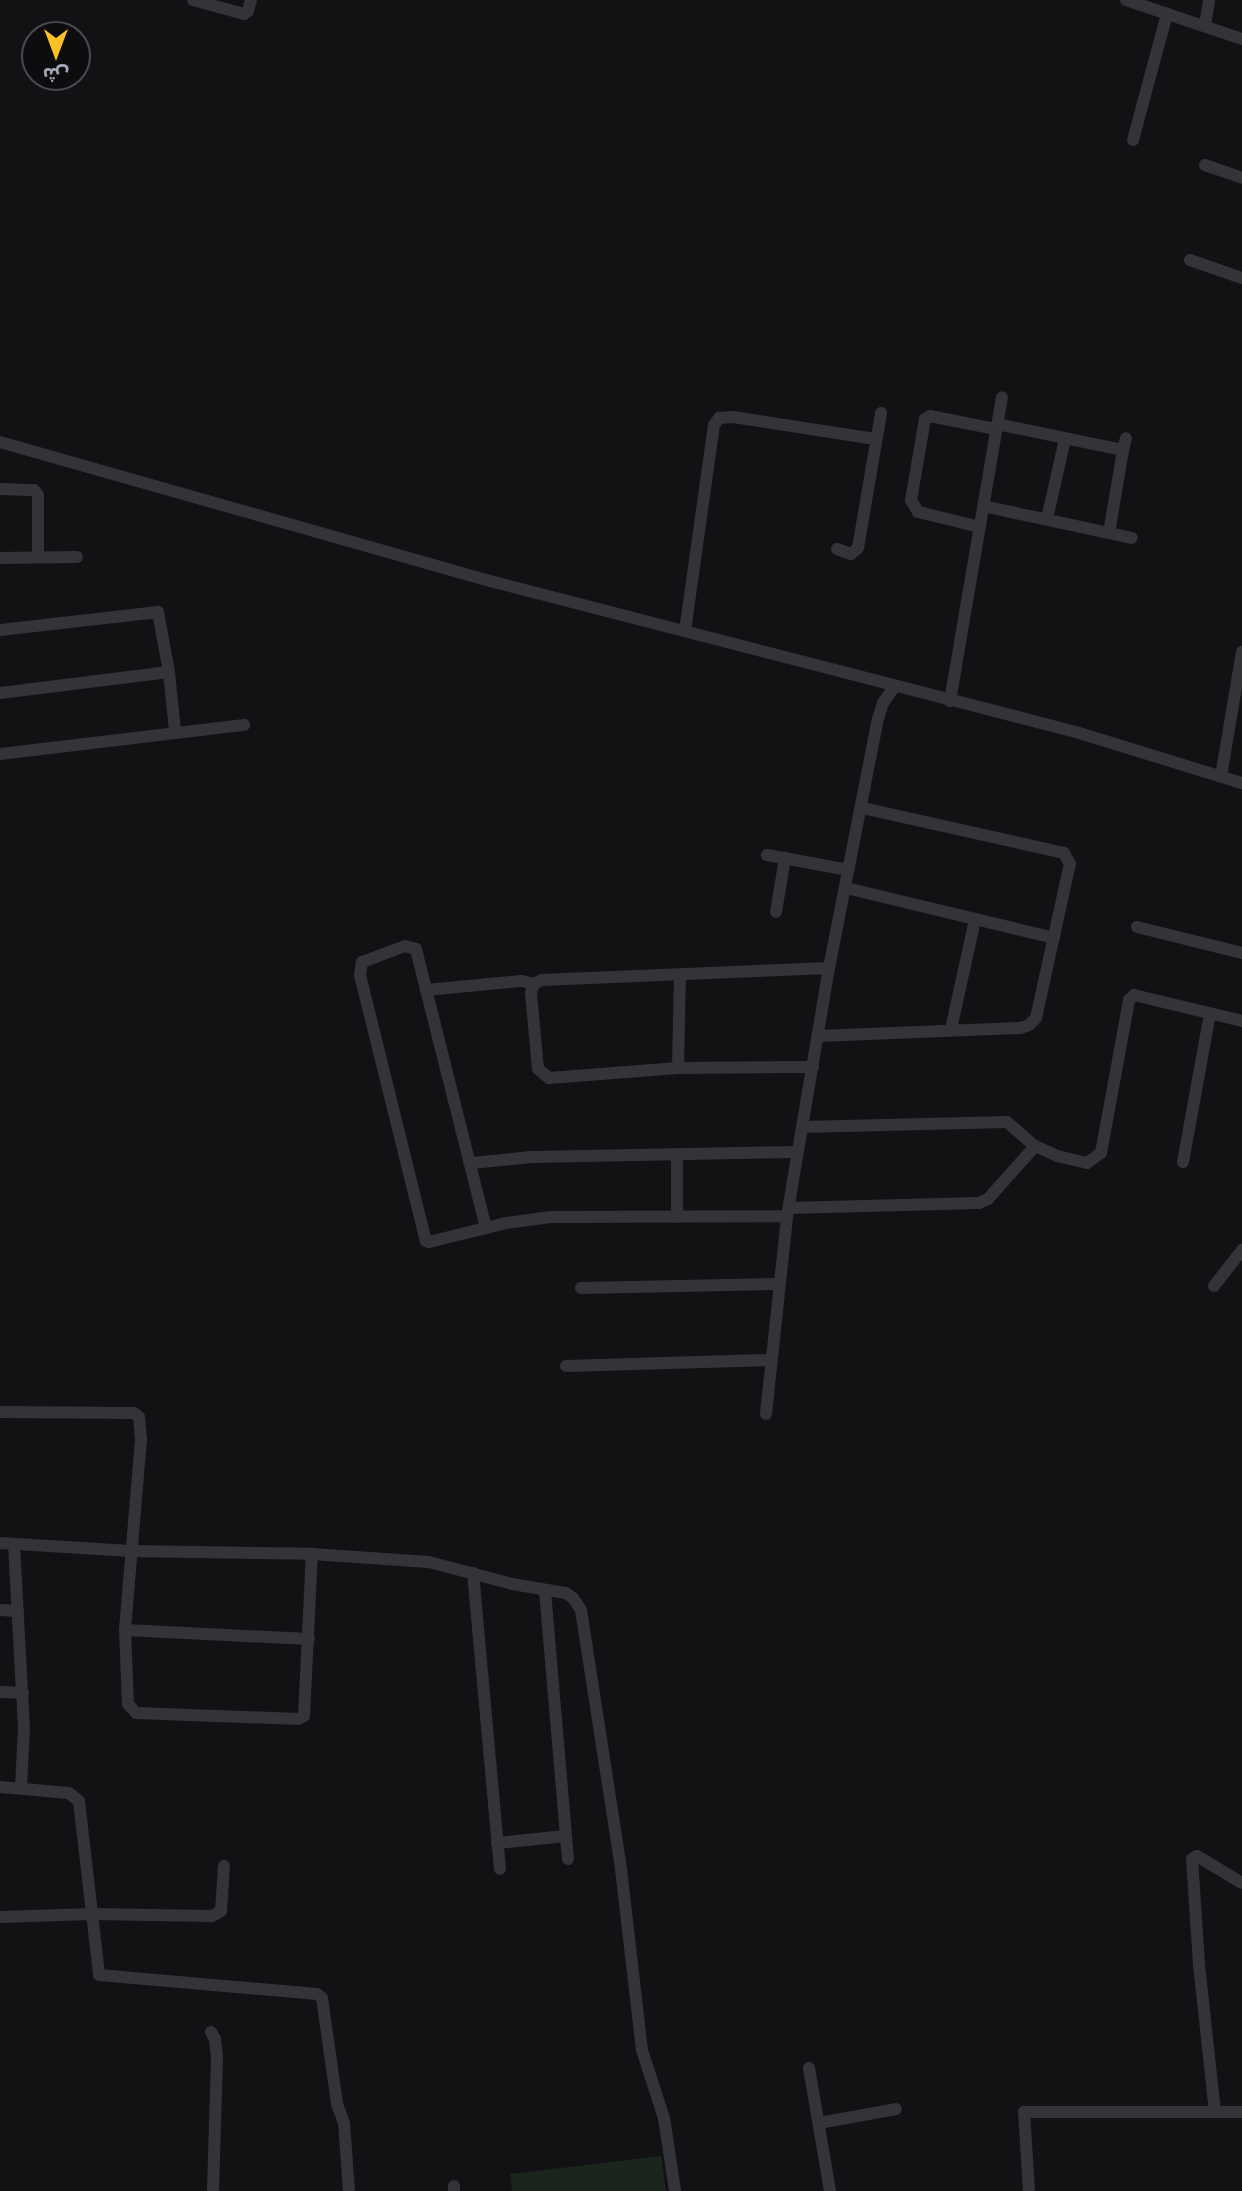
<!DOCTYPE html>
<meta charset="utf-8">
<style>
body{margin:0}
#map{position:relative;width:1242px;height:2191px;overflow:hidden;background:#121214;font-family:"IBM Plex Sans","Noto Sans Arabic",sans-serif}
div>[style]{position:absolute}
.green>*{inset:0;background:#1c241e}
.minor>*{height:12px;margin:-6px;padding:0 6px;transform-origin:6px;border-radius:6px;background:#333439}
span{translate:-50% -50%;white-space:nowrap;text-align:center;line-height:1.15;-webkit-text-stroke:6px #0d0d0f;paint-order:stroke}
.north{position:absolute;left:21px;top:21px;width:70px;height:70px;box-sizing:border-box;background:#0d0d0f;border:2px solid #494b51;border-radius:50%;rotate:180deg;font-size:19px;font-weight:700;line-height:28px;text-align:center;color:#a3a8b5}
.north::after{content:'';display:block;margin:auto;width:24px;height:32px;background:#fac025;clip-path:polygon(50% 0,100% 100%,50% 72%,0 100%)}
</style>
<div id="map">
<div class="green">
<div style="clip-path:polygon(661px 2156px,666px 2191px,512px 2191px,510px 2174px)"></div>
</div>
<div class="minor">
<div style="left:193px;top:0;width:53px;rotate:15.4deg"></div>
<div style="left:244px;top:14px;width:5px;rotate:-37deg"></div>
<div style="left:248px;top:11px;width:11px;rotate:-75deg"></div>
<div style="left:1126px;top:0;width:122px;rotate:18.6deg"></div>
<div style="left:1205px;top:26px;width:26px;rotate:-81deg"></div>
<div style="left:1133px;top:140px;width:131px;rotate:-74.9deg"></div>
<div style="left:1205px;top:165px;width:39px;rotate:19deg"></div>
<div style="left:1190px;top:260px;width:55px;rotate:19.1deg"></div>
<div style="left:997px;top:424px;width:129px;rotate:11.7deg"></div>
<div style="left:1123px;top:450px;width:12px;rotate:-76deg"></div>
<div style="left:0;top:442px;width:509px;rotate:15.84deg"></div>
<div style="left:490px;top:581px;width:605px;rotate:14.45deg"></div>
<div style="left:1076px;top:732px;width:174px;rotate:17.1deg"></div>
<div style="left:0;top:489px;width:34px;rotate:2deg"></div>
<div style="left:34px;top:490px;width:6px;rotate:51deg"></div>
<div style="left:38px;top:495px;width:62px;rotate:90deg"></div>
<div style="left:983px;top:506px;width:152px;rotate:12.1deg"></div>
<div style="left:1047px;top:519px;width:82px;rotate:-77.3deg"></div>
<div style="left:980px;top:527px;width:64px;rotate:-166.4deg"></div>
<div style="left:918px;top:512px;width:14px;rotate:-120deg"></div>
<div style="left:911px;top:500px;width:82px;rotate:-80.2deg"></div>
<div style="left:925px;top:419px;width:6px;rotate:-31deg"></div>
<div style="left:930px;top:416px;width:66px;rotate:11.3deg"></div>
<div style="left:1109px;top:533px;width:84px;rotate:-80.4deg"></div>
<div style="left:837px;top:549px;width:15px;rotate:20deg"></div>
<div style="left:851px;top:554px;width:9px;rotate:-41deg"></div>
<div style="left:858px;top:548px;width:137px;rotate:-80.3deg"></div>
<div style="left:0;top:558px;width:77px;rotate:-0.7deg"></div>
<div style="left:0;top:630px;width:159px;rotate:-6.5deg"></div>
<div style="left:158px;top:612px;width:61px;rotate:79.6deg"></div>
<div style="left:169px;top:672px;width:59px;rotate:84.2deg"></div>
<div style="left:685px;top:631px;width:208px;rotate:-82deg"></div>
<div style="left:714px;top:425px;width:9px;rotate:-54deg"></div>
<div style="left:719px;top:418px;width:14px;rotate:-4deg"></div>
<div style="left:733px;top:417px;width:144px;rotate:8.8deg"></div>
<div style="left:0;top:693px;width:170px;rotate:-7.1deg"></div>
<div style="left:950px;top:701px;width:308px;rotate:-80.3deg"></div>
<div style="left:0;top:754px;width:246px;rotate:-6.8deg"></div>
<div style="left:1221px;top:776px;width:126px;rotate:-80.4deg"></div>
<div style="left:767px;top:855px;width:83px;rotate:10.4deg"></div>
<div style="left:846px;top:888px;width:214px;rotate:13.5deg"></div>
<div style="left:776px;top:912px;width:55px;rotate:-80.5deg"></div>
<div style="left:1137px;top:927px;width:108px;rotate:13.9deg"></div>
<div style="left:426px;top:990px;width:96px;rotate:-5.4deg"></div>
<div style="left:522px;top:981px;width:12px;rotate:14deg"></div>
<div style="left:951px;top:1029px;width:112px;rotate:-77.6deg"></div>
<div style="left:819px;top:1036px;width:201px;rotate:-2.3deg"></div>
<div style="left:1020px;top:1028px;width:9px;rotate:-18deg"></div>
<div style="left:1029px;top:1025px;width:10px;rotate:-45deg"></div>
<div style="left:1036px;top:1018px;width:158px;rotate:-77.6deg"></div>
<div style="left:1070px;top:864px;width:13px;rotate:-119deg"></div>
<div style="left:1064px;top:853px;width:206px;rotate:-167.4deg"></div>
<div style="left:813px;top:1067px;width:135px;rotate:179.6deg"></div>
<div style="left:678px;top:1068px;width:129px;rotate:175.6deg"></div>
<div style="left:549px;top:1078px;width:14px;rotate:-141deg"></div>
<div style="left:538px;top:1069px;width:76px;rotate:-95.3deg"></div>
<div style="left:531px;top:993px;width:9px;rotate:-72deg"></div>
<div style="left:534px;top:984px;width:9px;rotate:-27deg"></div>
<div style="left:542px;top:980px;width:287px;rotate:-2.4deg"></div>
<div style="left:678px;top:1068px;width:93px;rotate:-88.8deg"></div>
<div style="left:802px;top:1127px;width:205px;rotate:-1.4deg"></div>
<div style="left:1007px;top:1122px;width:37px;rotate:41deg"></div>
<div style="left:1035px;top:1146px;width:24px;rotate:24deg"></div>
<div style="left:1057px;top:1156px;width:31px;rotate:13deg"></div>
<div style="left:1087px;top:1163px;width:17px;rotate:-36deg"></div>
<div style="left:1101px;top:1153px;width:156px;rotate:-79.6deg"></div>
<div style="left:1129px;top:1000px;width:7px;rotate:-45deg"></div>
<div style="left:1134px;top:995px;width:111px;rotate:13.5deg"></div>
<div style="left:677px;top:1155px;width:62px;rotate:90deg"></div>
<div style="left:1183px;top:1162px;width:151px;rotate:-79.7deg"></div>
<div style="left:471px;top:1163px;width:61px;rotate:-5.6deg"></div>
<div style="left:532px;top:1157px;width:266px;rotate:-1.1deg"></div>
<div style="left:789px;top:1208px;width:190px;rotate:-1.5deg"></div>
<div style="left:979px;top:1203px;width:10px;rotate:-24deg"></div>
<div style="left:988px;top:1199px;width:71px;rotate:-48.4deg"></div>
<div style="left:486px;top:1228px;width:288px;rotate:-104.1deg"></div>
<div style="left:416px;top:949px;width:11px;rotate:-165deg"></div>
<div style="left:405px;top:946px;width:46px;rotate:159.6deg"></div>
<div style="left:362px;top:962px;width:13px;rotate:99deg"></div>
<div style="left:360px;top:975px;width:274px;rotate:76.1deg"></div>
<div style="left:426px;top:1241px;width:3px;rotate:18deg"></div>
<div style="left:429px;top:1242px;width:59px;rotate:-13.8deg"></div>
<div style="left:486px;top:1228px;width:21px;rotate:-14deg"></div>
<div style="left:506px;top:1223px;width:45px;rotate:-7.6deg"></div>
<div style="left:551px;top:1217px;width:236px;rotate:-0.2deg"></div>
<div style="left:1214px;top:1286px;width:46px;rotate:-52.1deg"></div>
<div style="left:581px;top:1288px;width:197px;rotate:-1.2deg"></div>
<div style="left:566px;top:1366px;width:205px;rotate:-1.7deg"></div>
<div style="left:0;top:1412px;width:134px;rotate:0.4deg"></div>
<div style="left:134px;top:1413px;width:6px;rotate:39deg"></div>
<div style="left:139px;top:1417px;width:22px;rotate:85deg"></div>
<div style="left:141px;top:1439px;width:192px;rotate:94.8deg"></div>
<div style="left:125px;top:1630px;width:74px;rotate:87.7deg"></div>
<div style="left:128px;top:1704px;width:12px;rotate:48deg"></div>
<div style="left:136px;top:1713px;width:162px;rotate:2.1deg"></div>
<div style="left:298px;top:1719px;width:7px;rotate:-27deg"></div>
<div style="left:304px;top:1716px;width:162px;rotate:-87.2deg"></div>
<div style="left:766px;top:1414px;width:199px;rotate:-83.9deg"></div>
<div style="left:787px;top:1216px;width:252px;rotate:-80.4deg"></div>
<div style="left:829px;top:968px;width:254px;rotate:-78.9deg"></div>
<div style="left:878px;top:719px;width:17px;rotate:-73deg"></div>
<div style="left:883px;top:703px;width:21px;rotate:-55deg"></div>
<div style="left:0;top:1543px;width:130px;rotate:3.5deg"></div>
<div style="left:130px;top:1551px;width:182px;rotate:0.9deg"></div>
<div style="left:312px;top:1554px;width:117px;rotate:3.9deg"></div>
<div style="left:429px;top:1562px;width:86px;rotate:14.8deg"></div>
<div style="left:512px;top:1584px;width:55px;rotate:9.5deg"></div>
<div style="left:566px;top:1593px;width:9px;rotate:36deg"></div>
<div style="left:573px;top:1598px;width:14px;rotate:56deg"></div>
<div style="left:581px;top:1610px;width:262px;rotate:81.2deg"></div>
<div style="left:621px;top:1869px;width:182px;rotate:83.4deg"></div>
<div style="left:642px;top:2050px;width:71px;rotate:72.1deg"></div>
<div style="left:664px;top:2118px;width:74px;rotate:81.4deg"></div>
<div style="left:14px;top:1544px;width:184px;rotate:86.9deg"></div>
<div style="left:24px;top:1728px;width:60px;rotate:92.9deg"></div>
<div style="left:473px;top:1573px;width:297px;rotate:84.8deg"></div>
<div style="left:545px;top:1591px;width:269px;rotate:85.1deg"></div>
<div style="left:0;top:1610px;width:18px;rotate:3deg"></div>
<div style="left:125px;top:1630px;width:184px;rotate:2.8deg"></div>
<div style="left:0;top:1692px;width:23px;rotate:2deg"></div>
<div style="left:0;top:1787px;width:69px;rotate:5deg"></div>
<div style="left:69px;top:1793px;width:13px;rotate:39deg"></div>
<div style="left:79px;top:1801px;width:175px;rotate:83.4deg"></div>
<div style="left:99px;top:1975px;width:219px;rotate:5deg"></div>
<div style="left:317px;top:1994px;width:6px;rotate:39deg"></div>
<div style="left:322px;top:1998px;width:107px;rotate:81.9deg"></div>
<div style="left:337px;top:2104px;width:20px;rotate:70deg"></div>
<div style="left:344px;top:2123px;width:68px;rotate:85.8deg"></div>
<div style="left:497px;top:1843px;width:69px;rotate:-5.8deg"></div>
<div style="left:0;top:1917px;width:92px;rotate:-1.9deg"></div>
<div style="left:92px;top:1914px;width:120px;rotate:1deg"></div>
<div style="left:212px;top:1916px;width:10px;rotate:-29deg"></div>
<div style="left:221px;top:1911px;width:45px;rotate:-86.2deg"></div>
<div style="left:211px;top:2032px;width:8px;rotate:60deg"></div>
<div style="left:215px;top:2039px;width:18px;rotate:84deg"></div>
<div style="left:217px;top:2057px;width:134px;rotate:91.7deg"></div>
<div style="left:809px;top:2068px;width:125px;rotate:80.3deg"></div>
<div style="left:1215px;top:2112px;width:149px;rotate:-96.2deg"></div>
<div style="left:1199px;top:1964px;width:105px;rotate:-93.8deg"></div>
<div style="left:1192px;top:1859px;width:6px;rotate:-31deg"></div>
<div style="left:1197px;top:1856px;width:52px;rotate:31deg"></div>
<div style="left:819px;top:2123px;width:78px;rotate:-10.3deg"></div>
<div style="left:454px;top:2186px;width:5px;rotate:90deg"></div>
<div style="left:1029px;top:2191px;width:79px;rotate:-93.6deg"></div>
<div style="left:1024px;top:2112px;width:218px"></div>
</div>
<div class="north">ش</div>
</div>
